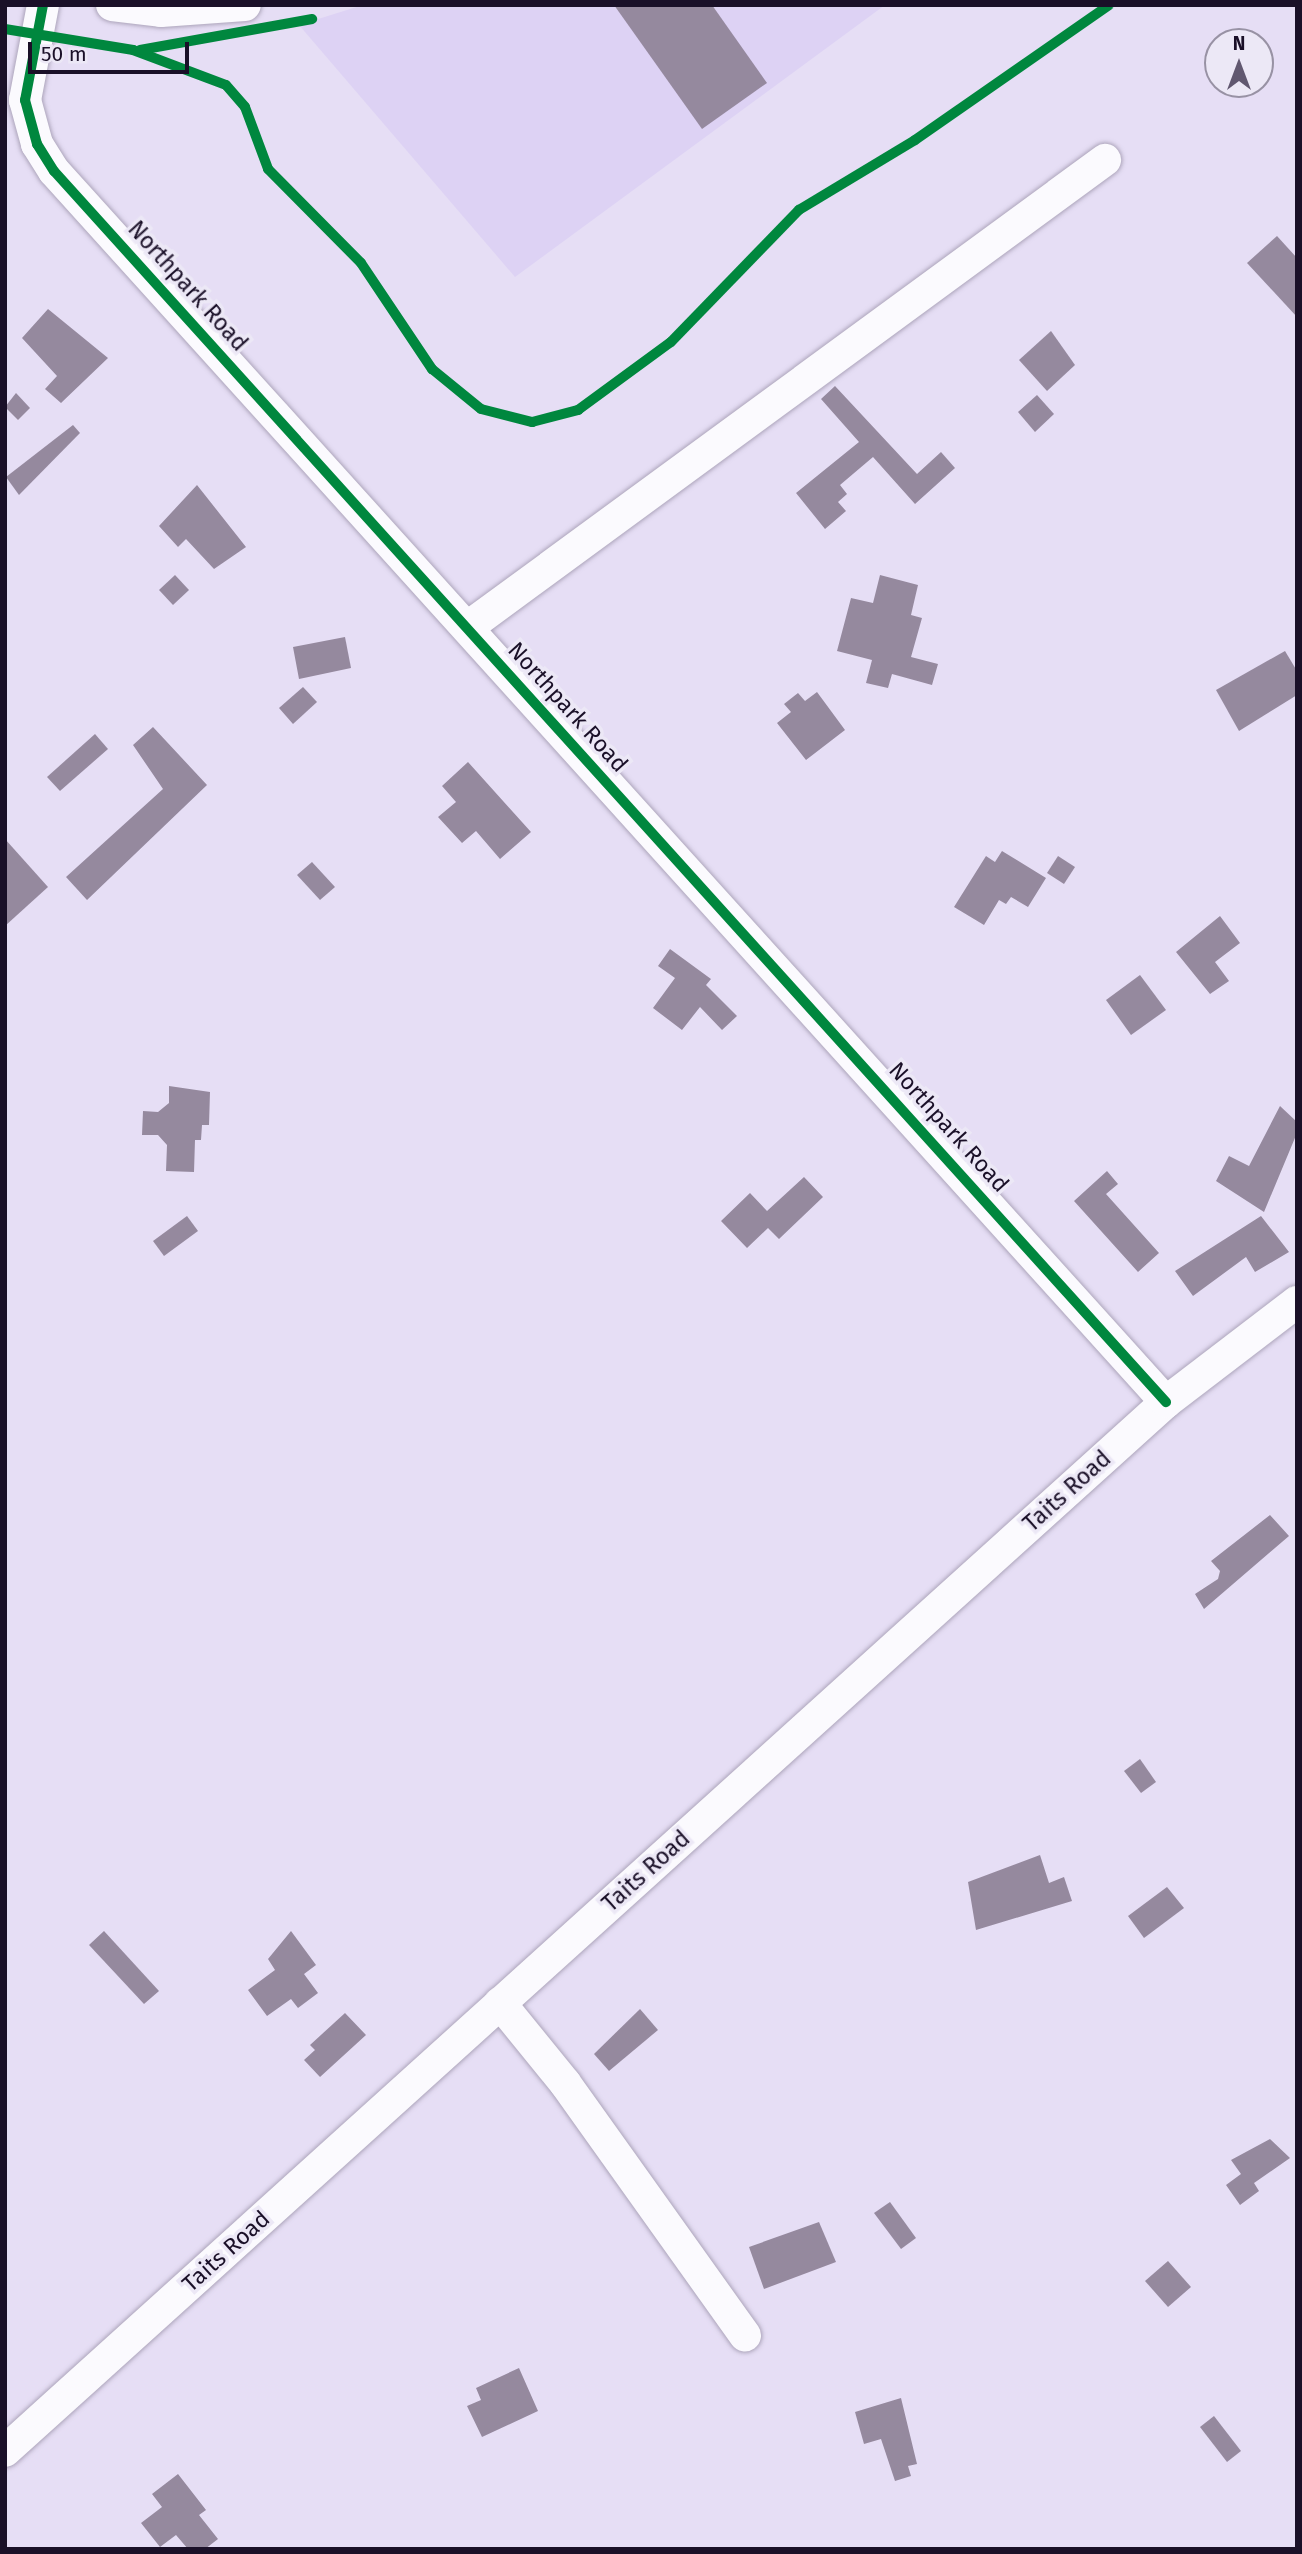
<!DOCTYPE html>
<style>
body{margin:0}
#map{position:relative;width:1302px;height:2554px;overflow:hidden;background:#e6def5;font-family:"Fira Sans",sans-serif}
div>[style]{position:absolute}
.built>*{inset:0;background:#ddd2f4}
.building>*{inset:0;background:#95899e}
.roads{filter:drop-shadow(0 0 2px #ada5bb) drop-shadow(0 0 2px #ada5bb)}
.minor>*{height:32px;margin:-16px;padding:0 16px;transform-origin:16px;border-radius:16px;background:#fbfafe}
.cycleway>*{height:10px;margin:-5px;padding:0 5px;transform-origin:5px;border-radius:5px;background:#00873e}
span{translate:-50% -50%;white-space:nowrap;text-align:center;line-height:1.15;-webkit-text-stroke:7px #ece8f6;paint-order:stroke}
.street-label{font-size:23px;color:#1a1028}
.frame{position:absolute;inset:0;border:7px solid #1a1028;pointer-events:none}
.north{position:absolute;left:1204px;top:28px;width:70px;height:70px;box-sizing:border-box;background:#ece8f6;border:2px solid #9892a4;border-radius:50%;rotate:0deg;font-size:19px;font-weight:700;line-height:28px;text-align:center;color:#1a1028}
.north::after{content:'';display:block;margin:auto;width:24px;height:32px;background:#615870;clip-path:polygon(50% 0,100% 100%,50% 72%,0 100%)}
.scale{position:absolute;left:28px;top:42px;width:161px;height:32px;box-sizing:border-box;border:4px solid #1a1028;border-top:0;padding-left:9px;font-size:21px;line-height:24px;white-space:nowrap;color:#1a1028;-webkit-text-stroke:5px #ece8f6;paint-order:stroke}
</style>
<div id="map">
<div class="built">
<div style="clip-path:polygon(363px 5px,885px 5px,515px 277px,299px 25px)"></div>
</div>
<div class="building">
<div style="clip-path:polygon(614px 5px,712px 5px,767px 83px,702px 129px)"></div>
<div style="clip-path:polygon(1277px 236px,1297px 258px,1297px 317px,1247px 263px)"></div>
<div style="clip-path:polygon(48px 309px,108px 358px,61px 403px,45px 389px,57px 376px,22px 338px)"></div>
<div style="clip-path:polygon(1051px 331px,1075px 365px,1047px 391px,1019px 360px)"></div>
<div style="clip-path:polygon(835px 386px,917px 474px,941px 452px,955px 468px,915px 504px,873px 457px,840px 485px,847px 494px,838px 502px,846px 511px,825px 529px,796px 493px,859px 442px,821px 399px)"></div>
<div style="clip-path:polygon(16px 393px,30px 408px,18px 420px,5px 407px)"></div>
<div style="clip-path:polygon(1037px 395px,1054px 414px,1035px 432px,1018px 412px)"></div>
<div style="clip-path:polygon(73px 425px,80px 433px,19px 495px,6px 477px)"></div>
<div style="clip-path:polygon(197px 485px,246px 547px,214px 569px,186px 539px,178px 547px,159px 526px)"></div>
<div style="clip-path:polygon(175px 575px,189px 590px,173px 605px,159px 590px)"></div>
<div style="clip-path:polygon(880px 575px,918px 585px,911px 615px,922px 618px,911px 657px,938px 664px,932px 685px,892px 674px,888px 688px,866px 683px,872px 660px,837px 651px,851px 598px,873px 603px)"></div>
<div style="clip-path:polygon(345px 637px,351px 668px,299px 679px,293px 647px)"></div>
<div style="clip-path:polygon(1285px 651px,1297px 671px,1297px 695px,1239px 731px,1216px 690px)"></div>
<div style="clip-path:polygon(303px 687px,317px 702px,293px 724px,279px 708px)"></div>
<div style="clip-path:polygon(817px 692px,845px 730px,806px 760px,777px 723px,791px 712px,784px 704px,798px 693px,805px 701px)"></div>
<div style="clip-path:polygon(153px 727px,207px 785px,87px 900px,66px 877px,163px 789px,133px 745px)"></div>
<div style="clip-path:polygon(95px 734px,108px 749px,60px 791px,47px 777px)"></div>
<div style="clip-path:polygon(468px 762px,531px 832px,500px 859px,476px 831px,462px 843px,438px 817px,456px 802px,442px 786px)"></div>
<div style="clip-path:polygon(5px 839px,48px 887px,5px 926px)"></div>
<div style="clip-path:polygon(1002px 851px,1046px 878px,1028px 907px,1011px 897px,1006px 904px,999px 900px,984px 925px,954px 907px,986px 856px,995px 862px)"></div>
<div style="clip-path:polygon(1058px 856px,1075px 867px,1064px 884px,1047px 873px)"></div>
<div style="clip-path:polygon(312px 862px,335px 887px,320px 900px,297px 875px)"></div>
<div style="clip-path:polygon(1220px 916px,1240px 943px,1215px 962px,1229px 981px,1210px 994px,1176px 952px)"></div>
<div style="clip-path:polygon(670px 949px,711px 979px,706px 985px,737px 1016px,722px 1030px,700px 1007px,682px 1030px,653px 1008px,675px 978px,658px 966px)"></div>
<div style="clip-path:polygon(1140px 975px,1166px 1010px,1131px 1035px,1106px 1000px)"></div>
<div style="clip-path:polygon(169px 1086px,210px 1092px,209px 1125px,202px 1125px,201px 1140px,195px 1140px,194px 1172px,166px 1171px,167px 1145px,158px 1135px,142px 1135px,143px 1111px,158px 1112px,169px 1103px)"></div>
<div style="clip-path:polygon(1280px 1106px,1297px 1122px,1297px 1133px,1264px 1212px,1216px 1181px,1229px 1156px,1249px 1166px)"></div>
<div style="clip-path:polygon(1107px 1171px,1118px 1184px,1106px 1194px,1159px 1253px,1138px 1272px,1074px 1201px)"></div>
<div style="clip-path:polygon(804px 1177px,823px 1197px,779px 1239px,768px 1228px,747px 1248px,721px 1221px,750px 1193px,767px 1211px)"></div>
<div style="clip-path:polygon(187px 1216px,198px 1231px,164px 1256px,153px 1241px)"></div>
<div style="clip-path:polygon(1261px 1216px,1289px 1252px,1255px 1272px,1246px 1257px,1193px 1296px,1175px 1271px)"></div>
<div style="clip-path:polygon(1270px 1515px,1289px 1536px,1204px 1609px,1195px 1594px,1218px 1579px,1220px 1571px,1211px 1561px)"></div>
<div style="clip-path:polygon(1140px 1759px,1156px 1782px,1141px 1793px,1124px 1771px)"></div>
<div style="clip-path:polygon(1040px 1855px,1049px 1883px,1064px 1877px,1072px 1901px,976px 1930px,968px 1882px)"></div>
<div style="clip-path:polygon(1167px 1887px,1184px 1908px,1144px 1938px,1128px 1916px)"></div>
<div style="clip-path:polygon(104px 1931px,159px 1991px,144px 2004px,89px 1945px)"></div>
<div style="clip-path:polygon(291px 1931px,316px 1965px,304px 1974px,318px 1993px,298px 2008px,291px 1999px,267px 2016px,248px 1990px,275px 1970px,268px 1959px)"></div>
<div style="clip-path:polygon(640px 2009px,658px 2030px,609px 2071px,594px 2054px)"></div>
<div style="clip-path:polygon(345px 2013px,366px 2035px,320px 2077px,304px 2060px,315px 2050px,310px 2045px)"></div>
<div style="clip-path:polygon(1270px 2139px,1290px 2158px,1254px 2183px,1259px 2191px,1240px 2205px,1226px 2185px,1241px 2174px,1231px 2160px)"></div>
<div style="clip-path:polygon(890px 2202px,916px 2238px,901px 2249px,874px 2213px)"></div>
<div style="clip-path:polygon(819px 2222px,836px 2262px,764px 2289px,749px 2247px)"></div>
<div style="clip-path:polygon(1168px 2261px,1191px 2287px,1168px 2307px,1145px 2281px)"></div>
<div style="clip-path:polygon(519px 2368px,538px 2411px,482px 2437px,467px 2406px,481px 2400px,476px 2388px)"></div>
<div style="clip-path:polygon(901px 2398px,917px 2464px,908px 2466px,911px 2476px,895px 2481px,881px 2439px,864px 2444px,855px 2412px)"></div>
<div style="clip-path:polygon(1214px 2416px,1241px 2451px,1227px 2462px,1200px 2427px)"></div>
<div style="clip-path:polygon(178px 2474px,206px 2510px,199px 2515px,218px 2539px,205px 2549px,188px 2549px,176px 2535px,160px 2547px,141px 2523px,162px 2507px,152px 2494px)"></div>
</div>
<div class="roads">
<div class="minor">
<div style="left:43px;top:5px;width:97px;rotate:100.7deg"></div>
<div style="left:25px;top:100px;width:46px;rotate:74.7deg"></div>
<div style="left:37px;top:144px;width:32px;rotate:58deg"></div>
<div style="left:54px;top:171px;width:1659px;rotate:47.91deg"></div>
<div style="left:112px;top:5px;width:49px;rotate:7deg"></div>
<div style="left:161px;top:11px;width:84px;rotate:-4.1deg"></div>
<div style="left:468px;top:627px;width:790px;rotate:-36.25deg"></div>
<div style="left:500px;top:2003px;width:103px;rotate:50.9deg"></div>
<div style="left:565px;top:2083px;width:310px;rotate:54.5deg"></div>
<div style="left:5px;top:2451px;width:1565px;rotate:-42.1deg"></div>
<div style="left:1166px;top:1402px;width:165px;rotate:-37.4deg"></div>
</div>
</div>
<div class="cycleway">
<div style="left:43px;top:5px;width:97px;rotate:100.7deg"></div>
<div style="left:25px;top:100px;width:46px;rotate:74.7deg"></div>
<div style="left:37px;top:144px;width:32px;rotate:58deg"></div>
<div style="left:54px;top:171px;width:1659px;rotate:47.91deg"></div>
<div style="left:5px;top:29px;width:130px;rotate:9.3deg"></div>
<div style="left:133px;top:50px;width:99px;rotate:20.6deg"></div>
<div style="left:226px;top:85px;width:29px;rotate:49deg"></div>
<div style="left:245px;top:107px;width:66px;rotate:69.6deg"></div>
<div style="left:268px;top:169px;width:132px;rotate:45.3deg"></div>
<div style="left:361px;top:263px;width:128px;rotate:56.2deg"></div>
<div style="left:432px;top:369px;width:63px;rotate:39.2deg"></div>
<div style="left:481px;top:409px;width:53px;rotate:14.3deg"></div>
<div style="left:532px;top:422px;width:48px;rotate:-14.6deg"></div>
<div style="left:578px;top:410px;width:115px;rotate:-36.2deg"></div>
<div style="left:671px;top:342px;width:184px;rotate:-45.9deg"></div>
<div style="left:799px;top:210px;width:135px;rotate:-31.1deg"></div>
<div style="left:915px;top:140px;width:236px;rotate:-34.8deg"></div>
<div style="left:140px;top:50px;width:175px;rotate:-10.2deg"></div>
</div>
<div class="street-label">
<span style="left:188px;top:286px;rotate:48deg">Northpark Road</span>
<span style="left:568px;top:707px;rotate:48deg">Northpark Road</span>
<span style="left:949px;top:1127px;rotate:48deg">Northpark Road</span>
<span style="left:1067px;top:1491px;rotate:-42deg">Taits Road</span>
<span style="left:646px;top:1871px;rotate:-42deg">Taits Road</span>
<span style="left:226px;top:2251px;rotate:-42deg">Taits Road</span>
</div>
<div class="frame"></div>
<div class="north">N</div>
<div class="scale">50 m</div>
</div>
